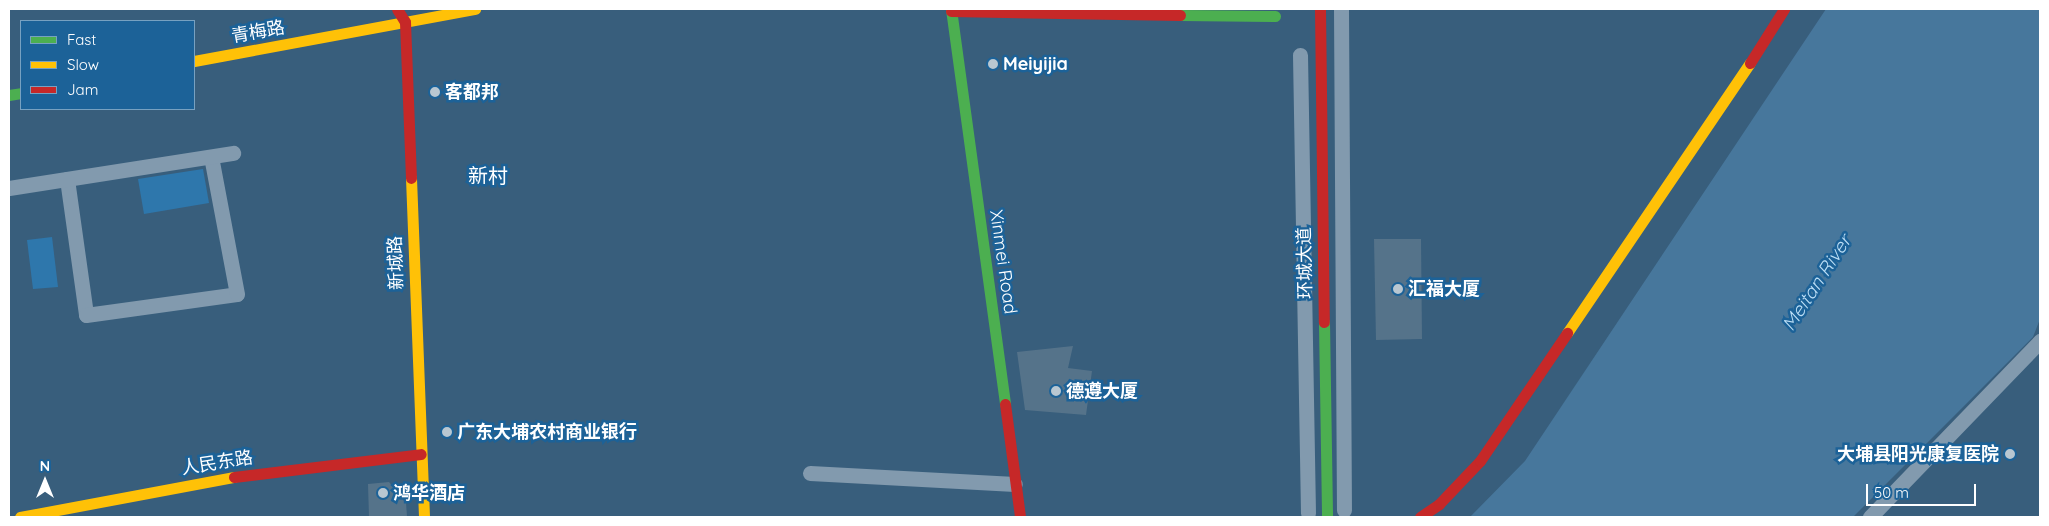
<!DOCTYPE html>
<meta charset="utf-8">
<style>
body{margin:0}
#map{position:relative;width:2049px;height:526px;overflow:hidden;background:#385e7c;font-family:Quicksand,"Noto Sans SC",sans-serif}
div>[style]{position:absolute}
.green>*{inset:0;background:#2e77ac}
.water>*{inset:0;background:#47779c}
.building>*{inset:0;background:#55738a}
.street>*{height:15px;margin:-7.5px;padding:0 7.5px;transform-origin:7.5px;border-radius:7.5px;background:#829aae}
.fast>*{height:11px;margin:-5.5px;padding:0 5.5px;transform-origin:5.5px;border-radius:5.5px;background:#4caf50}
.slow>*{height:11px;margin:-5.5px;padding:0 5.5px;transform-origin:5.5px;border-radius:5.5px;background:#ffc107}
.jam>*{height:11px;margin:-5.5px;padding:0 5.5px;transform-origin:5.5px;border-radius:5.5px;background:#c62828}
.dots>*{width:14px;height:14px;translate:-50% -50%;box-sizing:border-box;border:2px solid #1c6298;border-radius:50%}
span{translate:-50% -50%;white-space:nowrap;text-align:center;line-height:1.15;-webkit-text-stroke:5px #1c6298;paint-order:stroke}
.street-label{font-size:18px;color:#fff}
.poi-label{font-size:18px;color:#fff;font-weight:700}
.left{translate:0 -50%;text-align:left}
.right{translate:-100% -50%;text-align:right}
.water-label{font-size:19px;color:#bddff6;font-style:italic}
.quarter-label{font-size:20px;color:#fff}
.frame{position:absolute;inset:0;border:10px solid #fff;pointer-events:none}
.legend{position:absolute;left:20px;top:20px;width:175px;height:90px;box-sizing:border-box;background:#1c6298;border:1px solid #77a1c1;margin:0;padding:6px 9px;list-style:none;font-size:15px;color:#fff}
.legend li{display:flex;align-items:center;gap:10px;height:25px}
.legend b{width:25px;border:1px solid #77a1c1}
.north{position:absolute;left:20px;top:456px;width:50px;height:50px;-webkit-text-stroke:4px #1c6298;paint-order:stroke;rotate:0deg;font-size:14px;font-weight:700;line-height:20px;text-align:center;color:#fff}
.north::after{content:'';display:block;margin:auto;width:18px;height:22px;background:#fff;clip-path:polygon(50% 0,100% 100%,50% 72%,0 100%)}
.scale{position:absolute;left:1866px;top:484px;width:110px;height:22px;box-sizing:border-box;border:2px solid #fff;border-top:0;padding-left:6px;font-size:15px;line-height:18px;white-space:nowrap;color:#fff;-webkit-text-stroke:4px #1c6298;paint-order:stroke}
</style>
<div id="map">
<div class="green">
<div style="clip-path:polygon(203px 169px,209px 203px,144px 214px,138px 179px)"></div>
<div style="clip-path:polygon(52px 237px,58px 287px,33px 289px,27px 240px)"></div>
</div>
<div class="water">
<div style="clip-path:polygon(1826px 9px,2040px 9px,2040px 319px,2033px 337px,1853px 517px,1470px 517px,1525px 461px)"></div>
</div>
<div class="building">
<div style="clip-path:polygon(1374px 239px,1421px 239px,1422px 339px,1376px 340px)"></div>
<div style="clip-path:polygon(1073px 346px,1068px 368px,1092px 371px,1086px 415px,1025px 410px,1017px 352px)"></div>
<div style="clip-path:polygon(389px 482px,406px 502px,407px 517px,369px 517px,368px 484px)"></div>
</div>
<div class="street">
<div style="left:1341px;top:9px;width:501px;rotate:89.66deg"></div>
<div style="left:1300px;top:55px;width:458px;rotate:89deg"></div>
<div style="left:67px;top:179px;width:137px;rotate:82deg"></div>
<div style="left:86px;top:315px;width:152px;rotate:-7.9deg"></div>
<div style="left:237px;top:294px;width:139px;rotate:-100.7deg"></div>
<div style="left:9px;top:188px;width:227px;rotate:-8.9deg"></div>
<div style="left:810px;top:473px;width:205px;rotate:3.1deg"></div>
<div style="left:1870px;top:517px;width:245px;rotate:-46deg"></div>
</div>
<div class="fast">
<div style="left:951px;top:9px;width:399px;rotate:82.2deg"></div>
<div style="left:1180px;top:15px;width:95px;rotate:0.6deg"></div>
<div style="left:9px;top:95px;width:12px;rotate:-9deg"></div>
<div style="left:1324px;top:322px;width:195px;rotate:89.1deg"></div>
</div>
<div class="slow">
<div style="left:194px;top:61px;width:286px;rotate:-10.5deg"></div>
<div style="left:411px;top:178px;width:339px;rotate:87.8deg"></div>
<div style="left:1567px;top:333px;width:326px;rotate:-55.9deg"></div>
<div style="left:20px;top:517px;width:218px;rotate:-10.6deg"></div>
</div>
<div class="jam">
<div style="left:397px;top:9px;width:15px;rotate:58deg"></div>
<div style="left:405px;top:22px;width:156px;rotate:87.8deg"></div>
<div style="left:1320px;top:9px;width:313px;rotate:89.3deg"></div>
<div style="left:951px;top:11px;width:229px;rotate:1deg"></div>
<div style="left:1750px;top:63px;width:64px;rotate:-57.8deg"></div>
<div style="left:1005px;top:404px;width:114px;rotate:82.4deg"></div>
<div style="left:234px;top:477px;width:188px;rotate:-7deg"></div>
<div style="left:1420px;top:517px;width:23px;rotate:-34deg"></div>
<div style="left:1439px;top:504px;width:59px;rotate:-46.4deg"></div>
<div style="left:1480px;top:461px;width:155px;rotate:-55.8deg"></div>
</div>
<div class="dots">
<div style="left:993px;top:64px;background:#b9c7d1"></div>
<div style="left:435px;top:92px;background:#b9c7d1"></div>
<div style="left:1398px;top:289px;background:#b9c7d1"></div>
<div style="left:1056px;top:391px;background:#b9c7d1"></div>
<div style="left:447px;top:432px;background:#b9c7d1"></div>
<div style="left:2010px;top:454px;background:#b9c7d1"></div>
<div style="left:383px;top:493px;background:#b9c7d1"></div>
</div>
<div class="street-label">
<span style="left:258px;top:32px;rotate:-10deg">青梅路</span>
<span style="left:1003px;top:262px;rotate:82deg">Xinmei Road</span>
<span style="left:396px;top:263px;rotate:-92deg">新城路</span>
<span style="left:1305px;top:263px;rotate:-91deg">环城大道</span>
<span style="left:217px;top:463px;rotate:-9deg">人民东路</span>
</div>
<div class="poi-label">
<span class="left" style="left:1003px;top:64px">Meiyijia</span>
<span class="left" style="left:445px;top:92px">客都邦</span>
<span class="left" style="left:1408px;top:289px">汇福大厦</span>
<span class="left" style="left:1066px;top:391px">德遵大厦</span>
<span class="left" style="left:457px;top:432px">广东大埔农村商业银行</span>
<span class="right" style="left:1999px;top:454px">大埔县阳光康复医院</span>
<span class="left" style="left:393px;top:493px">鸿华酒店</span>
</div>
<div class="water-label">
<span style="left:1817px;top:283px;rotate:-57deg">Meitan River</span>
</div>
<div class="quarter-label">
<span style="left:488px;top:175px">新村</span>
</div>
<div class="frame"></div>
<ul class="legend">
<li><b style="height:6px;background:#4caf50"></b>Fast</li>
<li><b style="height:6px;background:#ffc107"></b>Slow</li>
<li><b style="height:6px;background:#c62828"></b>Jam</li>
</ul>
<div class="north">N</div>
<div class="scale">50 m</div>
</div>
